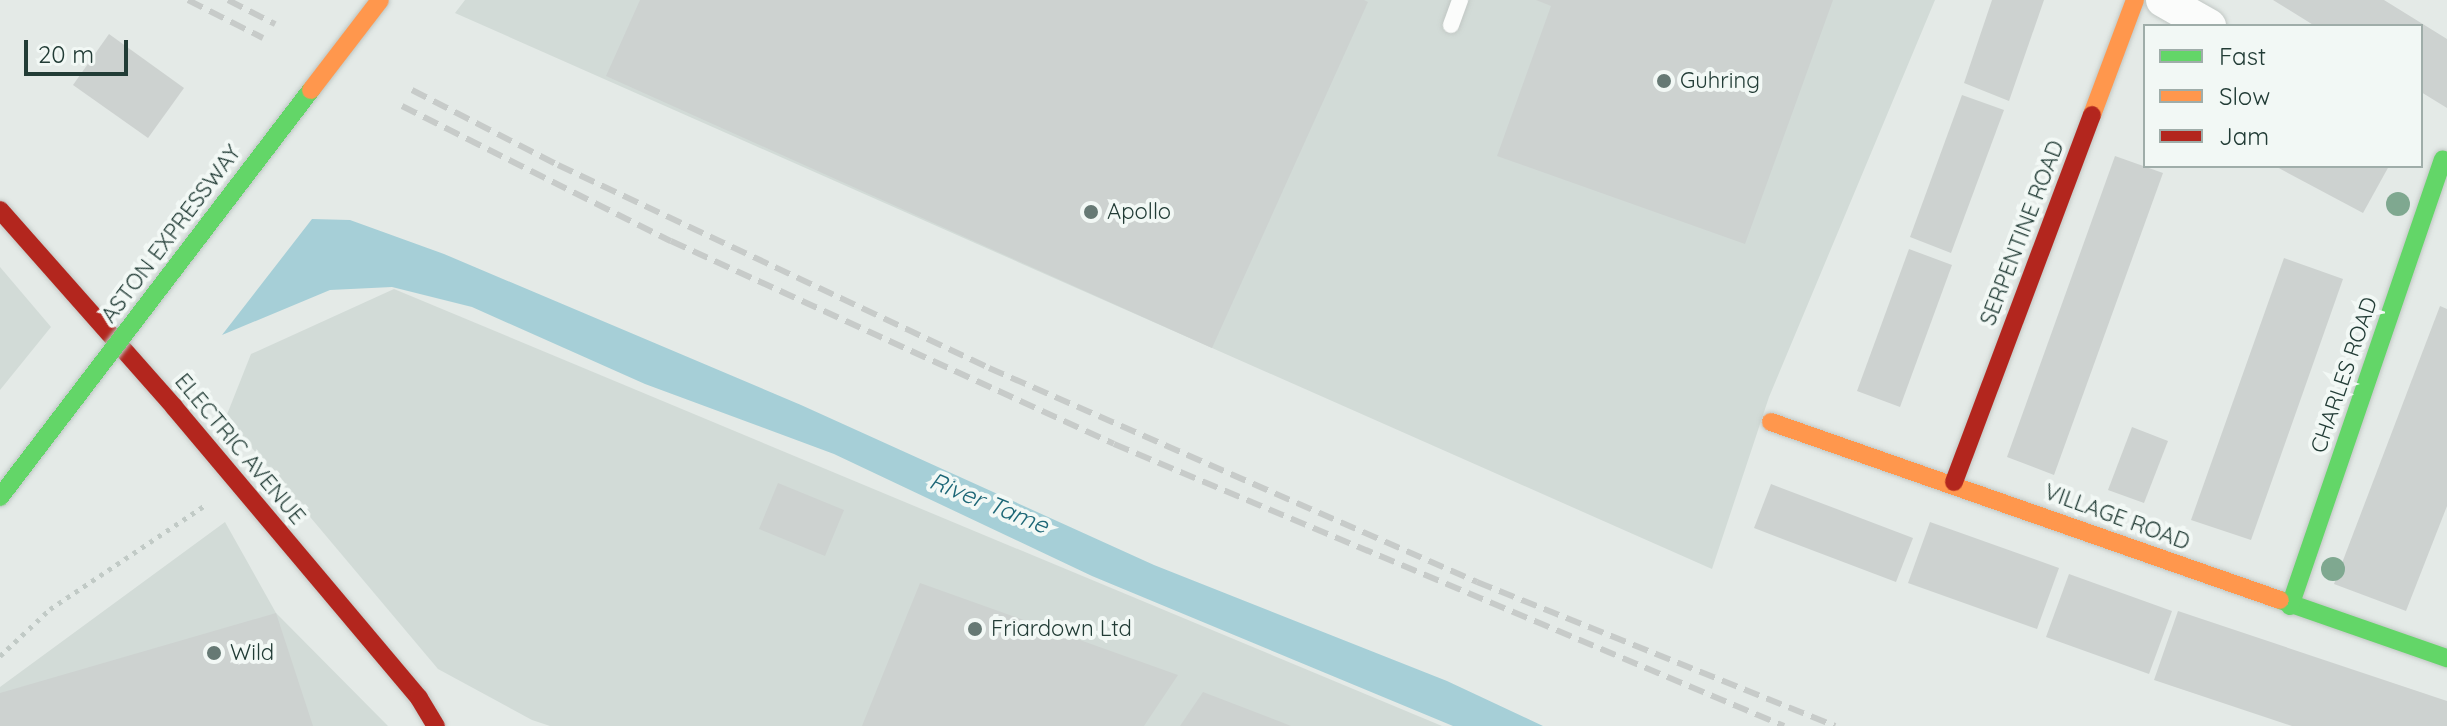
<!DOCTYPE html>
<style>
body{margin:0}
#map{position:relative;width:2447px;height:726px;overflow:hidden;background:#e4eae7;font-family:Quicksand,sans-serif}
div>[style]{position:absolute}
.built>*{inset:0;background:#d2dbd7}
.water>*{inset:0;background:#a6cfd7}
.building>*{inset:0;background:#cdd2d0}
.path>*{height:5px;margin-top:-2.5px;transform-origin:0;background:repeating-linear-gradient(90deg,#c1cac6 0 4px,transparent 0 10px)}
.roads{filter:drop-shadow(0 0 2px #c1c7c4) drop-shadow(0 0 2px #c1c7c4)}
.lane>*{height:16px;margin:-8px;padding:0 8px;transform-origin:8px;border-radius:8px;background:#fbfcfb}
.street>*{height:34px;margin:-17px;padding:0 17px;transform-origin:17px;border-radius:17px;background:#fbfcfb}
.fast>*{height:18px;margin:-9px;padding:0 9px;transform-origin:9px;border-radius:9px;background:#63d668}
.slow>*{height:18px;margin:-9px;padding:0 9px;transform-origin:9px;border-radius:9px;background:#ff974d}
.jam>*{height:18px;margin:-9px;padding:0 9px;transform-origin:9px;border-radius:9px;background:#b3261e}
.rail>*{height:6px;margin-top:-3px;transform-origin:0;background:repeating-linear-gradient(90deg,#c7cbc9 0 16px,transparent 0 24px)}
.bridges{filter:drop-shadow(0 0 2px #bdc6c3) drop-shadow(0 0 2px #bdc6c3)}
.fast-bridge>*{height:18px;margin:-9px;padding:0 9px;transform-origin:9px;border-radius:9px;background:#63d668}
.slow-bridge>*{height:18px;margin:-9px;padding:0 9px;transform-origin:9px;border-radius:9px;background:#ff974d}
.trees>*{width:24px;height:24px;margin:-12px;border-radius:50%;background:#7fa890}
.dots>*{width:22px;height:22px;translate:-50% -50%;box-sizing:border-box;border:4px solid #f2f8f5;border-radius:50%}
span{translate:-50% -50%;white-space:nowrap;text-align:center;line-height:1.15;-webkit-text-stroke:8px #f2f8f5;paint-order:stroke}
.poi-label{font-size:22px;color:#223c36}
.left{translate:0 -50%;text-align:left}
.street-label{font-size:22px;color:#223c36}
.water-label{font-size:24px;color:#1d6777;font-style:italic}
.legend{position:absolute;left:2143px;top:24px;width:280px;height:144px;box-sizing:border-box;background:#f2f8f5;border:2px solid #9fada9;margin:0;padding:10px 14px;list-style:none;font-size:24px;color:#223c36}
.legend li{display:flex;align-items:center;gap:16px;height:40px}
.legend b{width:40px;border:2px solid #9fada9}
.scale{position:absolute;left:24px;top:40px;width:104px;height:36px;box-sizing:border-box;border:4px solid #223c36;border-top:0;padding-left:10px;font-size:24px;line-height:28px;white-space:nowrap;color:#223c36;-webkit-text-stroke:6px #f2f8f5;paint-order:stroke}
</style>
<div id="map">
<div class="built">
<div style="clip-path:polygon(465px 0,1935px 0,1769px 397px,1712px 569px,455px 13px)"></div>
<div style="clip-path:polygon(0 267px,51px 327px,0 390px)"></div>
<div style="clip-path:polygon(394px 289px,1442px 726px,550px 726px,532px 720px,438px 669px,226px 417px,251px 354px)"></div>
<div style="clip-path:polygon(225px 522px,276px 613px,388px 726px,0 726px,0 687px)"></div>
</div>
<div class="water">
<div style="clip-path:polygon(312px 219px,350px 220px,444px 254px,801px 405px,1154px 565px,1447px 681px,1543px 726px,1453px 726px,1092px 576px,834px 454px,645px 384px,472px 307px,392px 287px,330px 290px,222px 335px)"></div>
</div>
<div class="building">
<div style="clip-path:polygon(640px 0,1364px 0,1368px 2px,1212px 348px,606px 76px)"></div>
<div style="clip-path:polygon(1536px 0,1833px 0,1745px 244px,1497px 156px,1551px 6px)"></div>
<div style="clip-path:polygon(1992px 0,2044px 0,2009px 101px,1964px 83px)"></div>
<div style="clip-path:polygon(2273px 0,2384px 0,2447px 39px,2447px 108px,2421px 92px,2421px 26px,2315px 26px)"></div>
<div style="clip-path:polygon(109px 34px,184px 88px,148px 138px,73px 85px)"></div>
<div style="clip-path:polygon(1962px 95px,2004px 110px,1951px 253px,1910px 237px)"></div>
<div style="clip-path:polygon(2115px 156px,2163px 173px,2054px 475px,2007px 457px)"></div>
<div style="clip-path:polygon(2275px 166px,2389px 166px,2363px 213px)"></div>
<div style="clip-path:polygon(1909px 249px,1952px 265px,1900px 407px,1857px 391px)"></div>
<div style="clip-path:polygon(2284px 258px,2343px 279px,2251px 540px,2191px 520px)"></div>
<div style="clip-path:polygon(2440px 306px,2447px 309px,2447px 506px,2406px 611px,2334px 584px)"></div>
<div style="clip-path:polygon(2132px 427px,2168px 441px,2144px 503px,2108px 490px)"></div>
<div style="clip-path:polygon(778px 483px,844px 510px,825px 556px,759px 529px)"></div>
<div style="clip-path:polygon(1771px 484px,1913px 538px,1896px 582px,1754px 528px)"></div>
<div style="clip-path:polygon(1930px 522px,2059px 568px,2037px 629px,1908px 583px)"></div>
<div style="clip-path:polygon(2069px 574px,2172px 611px,2149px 674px,2046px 637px)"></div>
<div style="clip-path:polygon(920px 583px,1178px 675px,1144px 726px,862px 726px)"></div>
<div style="clip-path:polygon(2178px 611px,2447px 701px,2447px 726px,2292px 726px,2154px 680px)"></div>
<div style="clip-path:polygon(276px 613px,313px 726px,0 726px,0 693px)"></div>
<div style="clip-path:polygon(1203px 692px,1281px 722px,1291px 726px,1180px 726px)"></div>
</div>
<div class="path">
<div style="left:0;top:656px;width:69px;rotate:-43.2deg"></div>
<div style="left:50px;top:609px;width:189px;rotate:-33.8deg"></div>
</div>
<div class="roads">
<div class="lane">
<div style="left:1451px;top:25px;width:27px;rotate:-70deg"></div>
</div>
<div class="street">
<div style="left:2163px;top:0;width:53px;rotate:29.5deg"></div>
</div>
<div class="fast">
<div style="left:2280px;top:600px;width:177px;rotate:19.2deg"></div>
<div style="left:2290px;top:606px;width:472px;rotate:-71.1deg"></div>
</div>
<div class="slow">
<div style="left:2092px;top:115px;width:123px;rotate:-69.5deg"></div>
<div style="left:1771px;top:422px;width:539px;rotate:19.28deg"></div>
</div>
<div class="jam">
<div style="left:0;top:210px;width:263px;rotate:48.5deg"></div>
<div style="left:174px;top:407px;width:380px;rotate:49.9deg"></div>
<div style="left:419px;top:698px;width:33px;rotate:59deg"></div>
<div style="left:1954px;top:482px;width:392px;rotate:-69.4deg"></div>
</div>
</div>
<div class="rail">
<div style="left:188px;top:0;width:84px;rotate:26.9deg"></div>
<div style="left:228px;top:0;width:53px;rotate:27.1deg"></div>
<div style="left:412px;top:90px;width:164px;rotate:27.2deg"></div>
<div style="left:558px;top:165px;width:476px;rotate:25.2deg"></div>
<div style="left:989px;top:368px;width:533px;rotate:23.68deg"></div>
<div style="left:1477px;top:582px;width:386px;rotate:21.9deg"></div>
<div style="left:402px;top:106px;width:301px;rotate:26.7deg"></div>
<div style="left:671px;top:241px;width:487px;rotate:24.6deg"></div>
<div style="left:1114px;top:444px;width:727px;rotate:22.83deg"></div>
</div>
<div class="bridges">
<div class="fast-bridge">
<div style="left:0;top:497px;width:512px;rotate:-52.62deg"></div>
</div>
<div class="slow-bridge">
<div style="left:311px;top:90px;width:113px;rotate:-52.5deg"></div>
</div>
</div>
<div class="trees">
<div style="left:2398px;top:204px"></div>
<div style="left:2333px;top:569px"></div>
</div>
<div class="dots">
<div style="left:1664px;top:81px;background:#667974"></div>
<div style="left:1091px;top:212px;background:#667974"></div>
<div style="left:975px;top:629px;background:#667974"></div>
<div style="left:214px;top:653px;background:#667974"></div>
</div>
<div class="poi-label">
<span class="left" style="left:1680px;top:81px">Guhring</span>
<span class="left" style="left:1107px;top:212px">Apollo</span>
<span class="left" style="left:991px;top:629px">Friardown Ltd</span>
<span class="left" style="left:230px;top:653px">Wild</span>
</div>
<div class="street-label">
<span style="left:2022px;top:233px;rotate:-69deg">SERPENTINE ROAD</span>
<span style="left:171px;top:234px;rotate:-53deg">ASTON EXPRESSWAY</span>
<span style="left:2344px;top:375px;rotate:-71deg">CHARLES ROAD</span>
<span style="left:240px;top:449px;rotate:50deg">ELECTRIC AVENUE</span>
<span style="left:2117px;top:517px;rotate:20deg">VILLAGE ROAD</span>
</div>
<div class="water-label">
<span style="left:989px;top:503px;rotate:22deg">River Tame</span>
</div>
<ul class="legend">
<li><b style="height:10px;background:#63d668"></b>Fast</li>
<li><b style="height:10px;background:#ff974d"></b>Slow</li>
<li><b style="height:10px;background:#b3261e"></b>Jam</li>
</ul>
<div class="scale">20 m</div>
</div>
